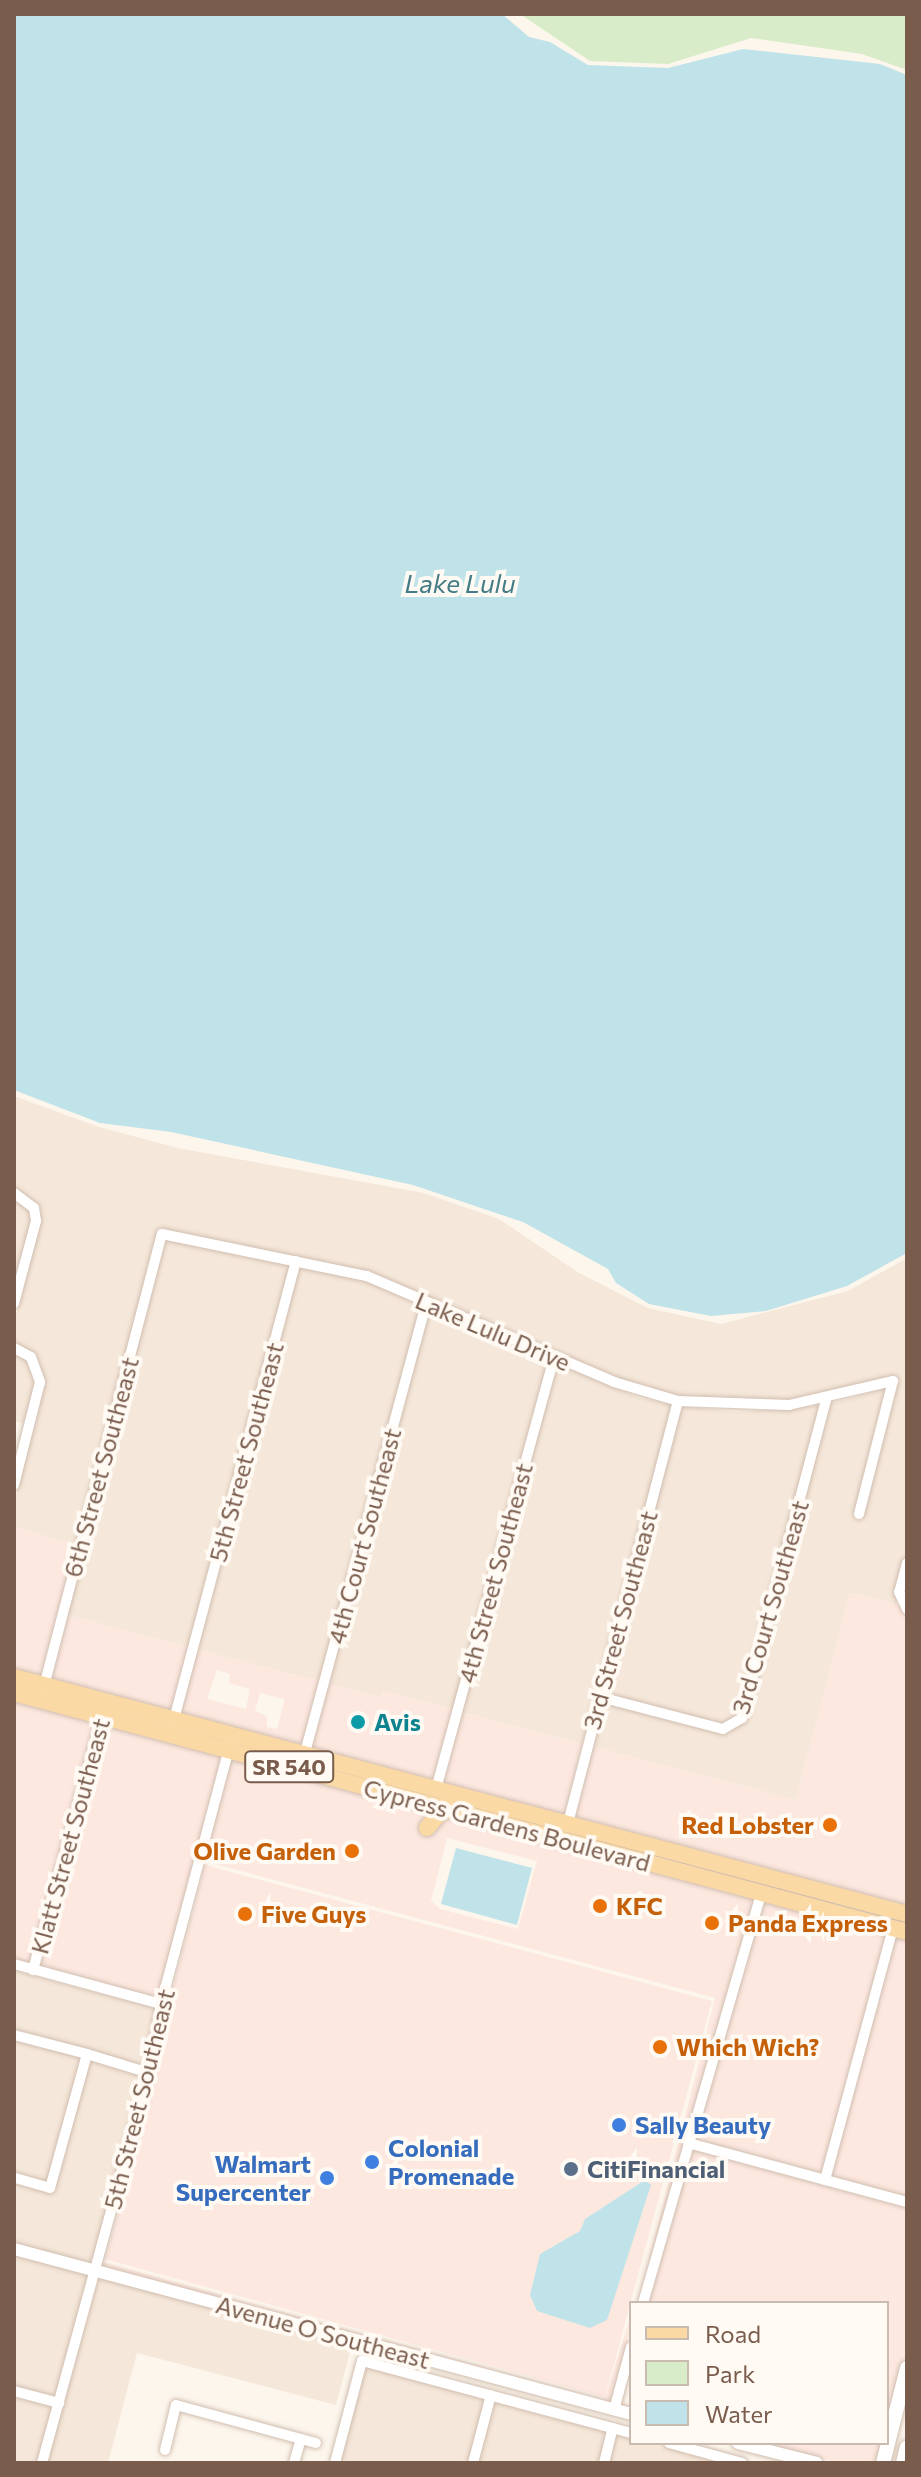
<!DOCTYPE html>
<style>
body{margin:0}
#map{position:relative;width:921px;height:2477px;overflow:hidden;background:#fdf6ec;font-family:Commissioner,sans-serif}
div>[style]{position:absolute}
.residential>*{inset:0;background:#f5e8da}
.commercial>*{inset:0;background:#fde8e0}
.green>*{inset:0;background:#d8ecc9}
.water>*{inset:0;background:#bfe3e8}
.roads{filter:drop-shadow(0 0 2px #d1beb0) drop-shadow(0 0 2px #d1beb0)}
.minor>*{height:10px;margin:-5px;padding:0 5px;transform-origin:5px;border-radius:5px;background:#fff}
.tertiary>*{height:12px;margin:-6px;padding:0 6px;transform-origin:6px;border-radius:6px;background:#fff}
.secondary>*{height:14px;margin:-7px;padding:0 7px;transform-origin:7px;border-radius:7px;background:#fff}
.primary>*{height:16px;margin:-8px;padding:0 8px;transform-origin:8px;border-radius:8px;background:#fbd9a5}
.dots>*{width:22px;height:22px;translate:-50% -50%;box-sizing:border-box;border:4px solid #fffaf3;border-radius:50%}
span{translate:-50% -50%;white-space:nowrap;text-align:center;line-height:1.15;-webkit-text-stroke:8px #fffaf3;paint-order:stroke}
.shield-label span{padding:2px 6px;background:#fffaf3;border:2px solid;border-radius:6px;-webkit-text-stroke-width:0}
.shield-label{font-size:22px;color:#7a5c4d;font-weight:700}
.street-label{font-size:24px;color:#7a5c4d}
.culture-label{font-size:24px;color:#0d838f;font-weight:700}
.left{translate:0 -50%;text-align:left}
.food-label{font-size:24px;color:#c56008;font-weight:700}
.right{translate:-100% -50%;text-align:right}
.shop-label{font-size:24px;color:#366cbe;font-weight:700}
.service-label{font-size:24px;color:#4e5e75;font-weight:700}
.water-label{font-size:26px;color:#437c86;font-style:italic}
.frame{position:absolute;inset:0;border:16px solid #7a5c4d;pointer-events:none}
.legend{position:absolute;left:629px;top:2301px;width:260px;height:144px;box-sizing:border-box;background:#fffaf3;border:2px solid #cabbb1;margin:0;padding:10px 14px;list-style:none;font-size:24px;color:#7a5c4d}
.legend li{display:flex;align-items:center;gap:16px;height:40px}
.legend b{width:40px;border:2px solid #cabbb1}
</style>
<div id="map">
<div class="residential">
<div style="clip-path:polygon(14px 1096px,99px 1127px,178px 1148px,424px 1193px,499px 1219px,579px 1273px,648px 1308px,721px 1324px,848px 1291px,907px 1258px,907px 1544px,896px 1604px,850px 1593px,796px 1800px,591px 1746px,603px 1703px,721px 1734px,745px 1722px,830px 1404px,886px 1388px,854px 1518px,862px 1520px,898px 1384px,896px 1375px,788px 1400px,679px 1396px,616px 1377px,368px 1271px,159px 1228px,76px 1545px,14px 1527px,14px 1503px,45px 1381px,35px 1354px,14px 1342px,14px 1323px,41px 1221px,38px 1204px,14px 1187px)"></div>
<div style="clip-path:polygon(14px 1199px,30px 1211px,31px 1221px,14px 1286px)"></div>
<div style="clip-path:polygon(165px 1240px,290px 1266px,189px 1647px,67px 1615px)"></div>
<div style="clip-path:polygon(299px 1267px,365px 1281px,422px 1306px,320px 1681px,198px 1650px)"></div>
<div style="clip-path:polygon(430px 1309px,548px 1360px,453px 1709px,384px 1691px,380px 1697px,329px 1684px)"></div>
<div style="clip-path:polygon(14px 1354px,28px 1361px,35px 1383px,26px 1424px,14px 1421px)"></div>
<div style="clip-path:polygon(557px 1363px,637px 1397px,672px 1405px,582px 1744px,462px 1712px)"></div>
<div style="clip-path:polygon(681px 1406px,737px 1412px,820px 1406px,738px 1715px,723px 1724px,606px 1693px)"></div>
<div style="clip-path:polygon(14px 1971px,150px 2007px,156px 2013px,144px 2066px,14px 2029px)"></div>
<div style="clip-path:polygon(14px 2040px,81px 2058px,47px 2181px,14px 2172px)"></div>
<div style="clip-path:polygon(90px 2061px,141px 2076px,92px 2264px,14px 2244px,14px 2183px,48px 2193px)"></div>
<div style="clip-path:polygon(14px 2255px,90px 2274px,56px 2396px,14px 2386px)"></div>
<div style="clip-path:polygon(99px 2277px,352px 2345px,336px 2405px,137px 2353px,108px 2463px,47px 2463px)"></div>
<div style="clip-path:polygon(362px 2361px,631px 2433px,631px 2443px,668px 2443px,742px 2463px,335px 2463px)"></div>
<div style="clip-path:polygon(14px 2397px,53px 2407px,37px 2463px,14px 2463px)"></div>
</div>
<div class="commercial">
<div style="clip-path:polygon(14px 1527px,76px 1545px,41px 1679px,14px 1672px)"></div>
<div style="clip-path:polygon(850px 1593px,896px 1604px,907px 1615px,907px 1909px,573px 1821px,591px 1746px,796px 1800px)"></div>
<div style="clip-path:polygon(67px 1615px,189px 1647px,171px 1714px,50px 1681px)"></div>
<div style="clip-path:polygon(evenodd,198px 1650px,320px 1681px,301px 1748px,180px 1716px,198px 1650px,217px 1670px,230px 1674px,229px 1683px,250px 1689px,246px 1709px,207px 1699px,217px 1670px,198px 1650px,260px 1693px,285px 1699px,277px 1729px,267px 1727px,267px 1716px,255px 1711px,260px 1693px)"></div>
<div style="clip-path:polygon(329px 1684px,380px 1697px,384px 1691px,453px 1709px,433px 1783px,310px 1751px)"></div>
<div style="clip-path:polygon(14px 1699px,96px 1721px,30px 1963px,14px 1959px)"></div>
<div style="clip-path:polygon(462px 1712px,582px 1744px,564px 1818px,442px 1786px)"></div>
<div style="clip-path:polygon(105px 1723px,223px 1755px,158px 1998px,39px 1966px)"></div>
<div style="clip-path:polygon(evenodd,232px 1757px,431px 1810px,421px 1831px,441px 1813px,755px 1897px,638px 2303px,715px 1998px,204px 1861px,232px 1757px,447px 1838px,537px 1861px,518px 1929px,440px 1909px,431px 1901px,447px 1838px)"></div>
<div style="clip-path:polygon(205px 1865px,712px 2001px,605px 2397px,105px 2259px,164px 2049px,166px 2014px)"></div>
<div style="clip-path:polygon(764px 1899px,887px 1932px,822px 2173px,694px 2139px)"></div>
<div style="clip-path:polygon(896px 1934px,907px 1937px,907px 2197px,831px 2176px)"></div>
<div style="clip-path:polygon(691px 2149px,907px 2208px,907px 2355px,887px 2430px,887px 2303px,648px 2303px)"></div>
<div style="clip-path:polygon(103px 2262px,604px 2401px,631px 2315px,631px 2330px,611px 2404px,101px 2267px)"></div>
<div style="clip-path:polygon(759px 2443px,884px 2443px,878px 2463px,841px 2463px)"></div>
</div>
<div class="green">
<div style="clip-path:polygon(520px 14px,907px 14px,907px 70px,862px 54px,751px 38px,668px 64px,590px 61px)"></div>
</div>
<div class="water">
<div style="clip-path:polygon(14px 14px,502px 14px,529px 37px,550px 42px,588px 65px,668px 68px,743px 49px,880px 64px,907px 75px,907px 1253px,847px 1286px,766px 1311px,711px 1316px,649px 1304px,616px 1283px,608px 1269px,523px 1222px,413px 1185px,171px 1132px,100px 1123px,14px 1090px)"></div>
<div style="clip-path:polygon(456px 1848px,532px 1868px,517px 1925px,441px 1904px)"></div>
<div style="clip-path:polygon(645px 2180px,651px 2185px,607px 2320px,590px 2328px,537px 2311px,530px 2295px,540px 2254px,580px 2231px,585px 2219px)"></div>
</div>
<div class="roads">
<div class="minor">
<div style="left:14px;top:1193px;width:25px;rotate:37deg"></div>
<div style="left:34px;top:1208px;width:13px;rotate:81deg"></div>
<div style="left:36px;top:1221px;width:85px;rotate:105deg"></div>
<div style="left:14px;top:1348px;width:19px;rotate:28deg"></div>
<div style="left:31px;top:1357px;width:27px;rotate:70deg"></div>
<div style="left:40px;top:1382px;width:106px;rotate:104.2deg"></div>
<div style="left:859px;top:1514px;width:137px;rotate:-75.7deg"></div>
<div style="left:907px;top:1563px;width:30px;rotate:105deg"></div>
<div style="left:899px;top:1592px;width:19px;rotate:65deg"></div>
<div style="left:43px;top:1690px;width:471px;rotate:-75.4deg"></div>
<div style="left:162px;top:1234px;width:209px;rotate:11.6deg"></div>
<div style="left:367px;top:1276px;width:269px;rotate:23.2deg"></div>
<div style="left:614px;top:1382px;width:67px;rotate:16.5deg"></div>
<div style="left:678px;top:1401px;width:111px;rotate:2.1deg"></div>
<div style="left:789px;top:1405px;width:107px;rotate:-13deg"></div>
<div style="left:600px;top:1697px;width:127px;rotate:14.6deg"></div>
<div style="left:723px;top:1729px;width:22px;rotate:-30deg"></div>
<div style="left:742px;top:1718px;width:330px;rotate:-75.2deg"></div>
<div style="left:173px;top:1723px;width:478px;rotate:-75.1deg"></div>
<div style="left:303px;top:1760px;width:474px;rotate:-74.9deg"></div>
<div style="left:436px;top:1789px;width:448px;rotate:-74.7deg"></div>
<div style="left:567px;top:1827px;width:440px;rotate:-75.4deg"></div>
<div style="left:14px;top:1964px;width:152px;rotate:15.2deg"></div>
<div style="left:33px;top:1970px;width:266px;rotate:-74.8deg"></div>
<div style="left:14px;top:2035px;width:75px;rotate:14.6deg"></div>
<div style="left:87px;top:2054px;width:139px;rotate:105.4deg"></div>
<div style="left:50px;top:2188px;width:37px;rotate:-164deg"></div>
<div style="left:87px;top:2054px;width:65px;rotate:17deg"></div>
<div style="left:688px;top:2143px;width:227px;rotate:15.1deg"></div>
<div style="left:825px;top:2180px;width:261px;rotate:-74.9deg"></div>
<div style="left:643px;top:2303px;width:427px;rotate:-73.9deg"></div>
<div style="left:14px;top:2391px;width:47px;rotate:14.9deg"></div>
<div style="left:614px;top:2410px;width:65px;rotate:-74.9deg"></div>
<div style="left:669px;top:2443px;width:76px;rotate:15.3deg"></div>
<div style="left:165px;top:2450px;width:46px;rotate:-76.3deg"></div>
<div style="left:176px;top:2405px;width:145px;rotate:15.2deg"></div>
<div style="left:42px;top:2463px;width:404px;rotate:-74.7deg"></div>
<div style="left:149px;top:2073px;width:70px;rotate:-80.1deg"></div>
<div style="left:161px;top:2004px;width:268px;rotate:-75.1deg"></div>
<div style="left:294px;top:2463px;width:25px;rotate:-74deg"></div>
<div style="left:335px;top:2463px;width:106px;rotate:-75.2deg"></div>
<div style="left:362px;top:2361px;width:278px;rotate:15deg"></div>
<div style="left:473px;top:2463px;width:70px;rotate:-75.2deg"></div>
<div style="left:604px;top:2463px;width:36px;rotate:-76deg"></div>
</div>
<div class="tertiary">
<div style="left:14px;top:2249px;width:639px;rotate:14.97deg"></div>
<div style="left:738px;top:2443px;width:81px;rotate:14.2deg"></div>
</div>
<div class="secondary">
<div style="left:883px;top:2463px;width:98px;rotate:-75.8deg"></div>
<div style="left:903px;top:2463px;width:16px;rotate:-76deg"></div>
</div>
<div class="primary">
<div style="left:14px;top:1677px;width:924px;rotate:14.86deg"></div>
<div style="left:14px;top:1693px;width:924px;rotate:14.98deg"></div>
<div style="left:427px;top:1828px;width:30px;rotate:-50deg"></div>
</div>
</div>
<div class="dots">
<div style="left:358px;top:1722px;background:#0f9aa8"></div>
<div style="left:830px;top:1825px;background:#e8710a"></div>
<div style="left:352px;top:1851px;background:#e8710a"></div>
<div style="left:600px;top:1906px;background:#e8710a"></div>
<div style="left:245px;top:1914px;background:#e8710a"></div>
<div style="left:712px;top:1923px;background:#e8710a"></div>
<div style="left:660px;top:2047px;background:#e8710a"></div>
<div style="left:619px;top:2125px;background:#3f7fe0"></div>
<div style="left:372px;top:2162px;background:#3f7fe0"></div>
<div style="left:571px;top:2169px;background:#5c6f8a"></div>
<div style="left:327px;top:2178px;background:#3f7fe0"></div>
</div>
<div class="shield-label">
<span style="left:289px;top:1767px">SR 540</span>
</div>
<div class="street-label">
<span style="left:493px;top:1331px;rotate:23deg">Lake Lulu Drive</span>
<span style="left:246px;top:1452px;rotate:-75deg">5th Street Southeast</span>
<span style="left:101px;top:1467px;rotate:-75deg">6th Street Southeast</span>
<span style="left:364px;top:1536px;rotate:-75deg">4th Court Southeast</span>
<span style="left:495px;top:1573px;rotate:-75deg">4th Street Southeast</span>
<span style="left:770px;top:1607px;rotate:-74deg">3rd Court Southeast</span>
<span style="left:620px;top:1620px;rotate:-75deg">3rd Street Southeast</span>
<span style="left:507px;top:1825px;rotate:15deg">Cypress Gardens Boulevard</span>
<span style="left:70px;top:1836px;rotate:-75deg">Klatt Street Southeast</span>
<span style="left:139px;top:2099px;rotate:-76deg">5th Street Southeast</span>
<span style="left:323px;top:2332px;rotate:15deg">Avenue O Southeast</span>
</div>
<div class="culture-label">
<span class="left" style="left:374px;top:1722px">Avis</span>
</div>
<div class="food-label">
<span class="right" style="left:814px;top:1825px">Red Lobster</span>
<span class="right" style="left:336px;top:1851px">Olive Garden</span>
<span class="left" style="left:616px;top:1906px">KFC</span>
<span class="left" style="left:261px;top:1914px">Five Guys</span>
<span class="left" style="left:728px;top:1923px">Panda Express</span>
<span class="left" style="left:676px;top:2047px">Which Wich?</span>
</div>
<div class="shop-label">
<span class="left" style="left:635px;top:2125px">Sally Beauty</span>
<span class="left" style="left:388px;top:2162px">Colonial<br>Promenade</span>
<span class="right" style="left:311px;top:2178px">Walmart<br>Supercenter</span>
</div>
<div class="service-label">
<span class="left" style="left:587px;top:2169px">CitiFinancial</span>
</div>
<div class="water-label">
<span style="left:460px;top:583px">Lake Lulu</span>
</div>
<div class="frame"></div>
<ul class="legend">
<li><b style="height:10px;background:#fbd9a5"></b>Road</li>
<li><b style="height:22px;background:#d8ecc9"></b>Park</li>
<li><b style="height:22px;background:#bfe3e8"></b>Water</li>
</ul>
</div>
